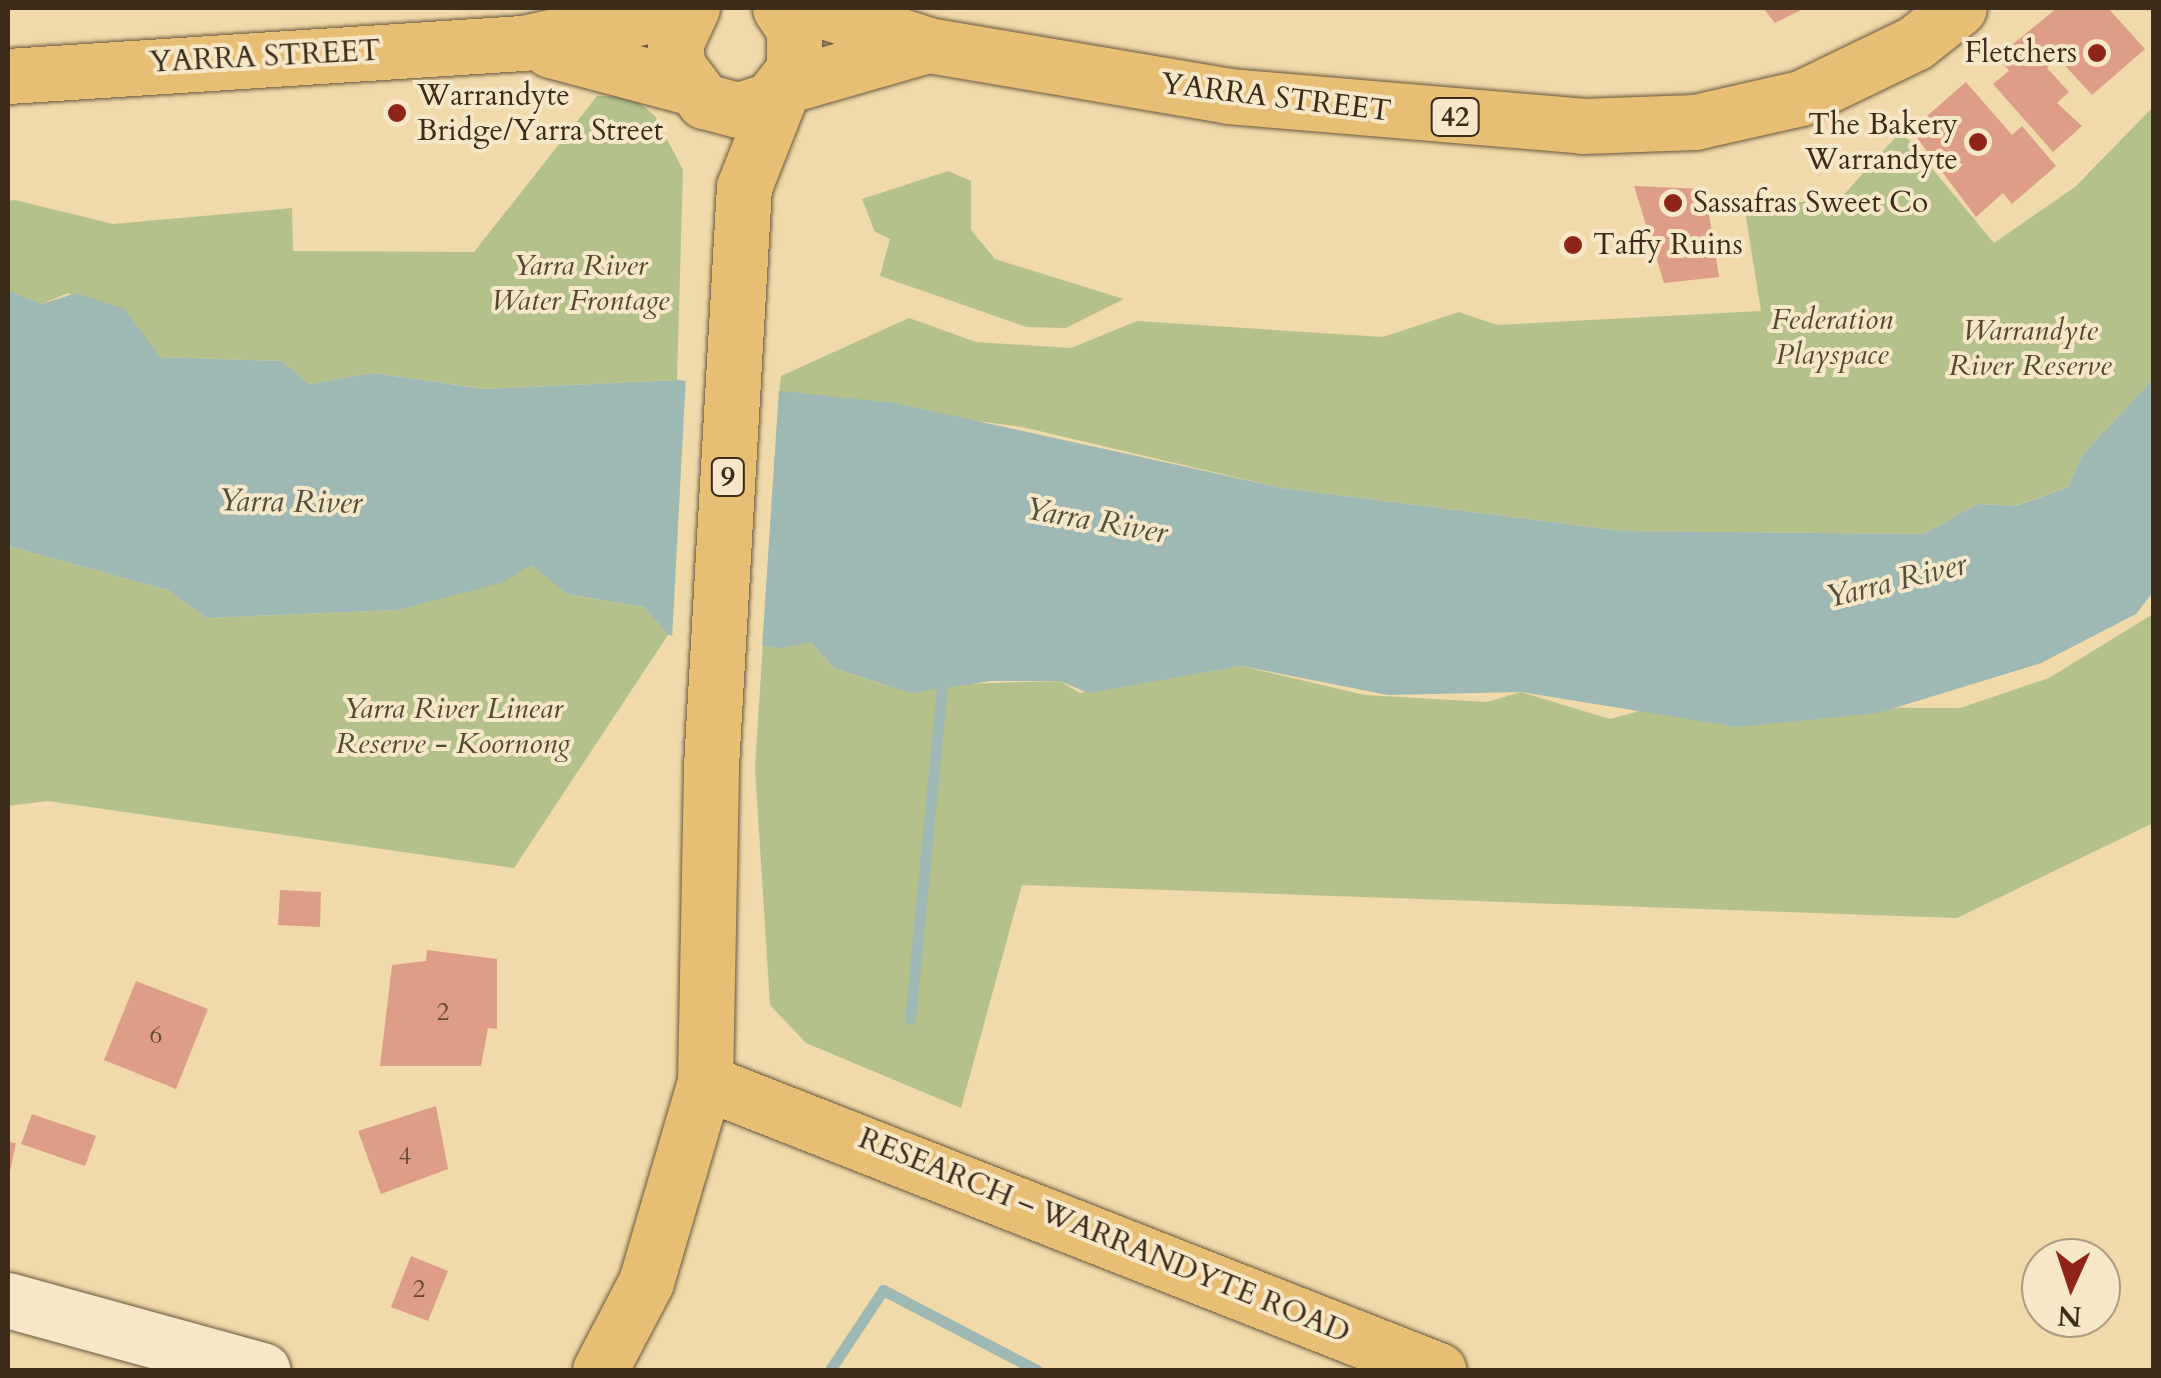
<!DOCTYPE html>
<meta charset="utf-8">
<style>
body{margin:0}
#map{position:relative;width:2161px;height:1378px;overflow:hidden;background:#f0daa9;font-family:Cardo,serif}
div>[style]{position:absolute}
.green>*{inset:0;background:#b5c18b}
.water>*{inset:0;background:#9eb8b3}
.pier>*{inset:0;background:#f0daa9}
.stream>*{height:11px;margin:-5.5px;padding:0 5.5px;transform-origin:5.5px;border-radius:5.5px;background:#9eb8b3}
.building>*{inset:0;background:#de9d87}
.roads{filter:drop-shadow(0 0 2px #68583f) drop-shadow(0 0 2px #68583f)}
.minor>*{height:55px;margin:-27.5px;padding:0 27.5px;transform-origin:27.5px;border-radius:27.5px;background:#f5e7c7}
.major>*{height:55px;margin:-27.5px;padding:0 27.5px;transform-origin:27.5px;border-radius:27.5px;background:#e8bd74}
.dots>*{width:28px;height:28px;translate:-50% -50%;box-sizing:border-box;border:5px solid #f5e7c7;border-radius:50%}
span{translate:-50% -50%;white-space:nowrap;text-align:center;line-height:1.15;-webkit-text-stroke:8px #f5e7c7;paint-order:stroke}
.number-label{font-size:25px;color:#644837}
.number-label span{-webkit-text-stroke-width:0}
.shield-label span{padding:2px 8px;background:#f5e7c7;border:2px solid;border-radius:8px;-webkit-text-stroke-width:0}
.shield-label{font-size:28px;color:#3b2c1c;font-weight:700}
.poi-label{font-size:30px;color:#3b2c1c}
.right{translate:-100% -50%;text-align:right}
.left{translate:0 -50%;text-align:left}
.street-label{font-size:30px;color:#3b2c1c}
.park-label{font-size:30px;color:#534a32;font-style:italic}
.water-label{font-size:32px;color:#544f42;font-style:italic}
.frame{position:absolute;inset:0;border:10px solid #3b2c1c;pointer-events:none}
.north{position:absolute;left:2021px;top:1238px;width:100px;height:100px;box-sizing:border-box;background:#f5e7c7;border:2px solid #ab9c83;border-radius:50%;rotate:183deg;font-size:28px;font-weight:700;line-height:40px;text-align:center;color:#3b2c1c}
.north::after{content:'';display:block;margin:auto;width:35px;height:45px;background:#8f2418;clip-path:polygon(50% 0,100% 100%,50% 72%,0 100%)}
</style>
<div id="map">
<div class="green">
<div style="clip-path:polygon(597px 96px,631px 96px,655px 116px,683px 170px,677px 380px,486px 389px,373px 373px,309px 384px,282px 361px,159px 357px,134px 322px,68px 293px,42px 304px,8px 290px,8px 201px,15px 200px,113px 224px,292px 208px,293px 251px,474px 252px)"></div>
<div style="clip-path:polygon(2153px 107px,2153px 379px,2082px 455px,2068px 487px,2015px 506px,1977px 504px,1924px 534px,1622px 531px,1282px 488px,1022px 427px,779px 394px,781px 376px,909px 318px,976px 342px,1071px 348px,1137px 321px,1383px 337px,1459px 312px,1497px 325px,1761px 311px,1744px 205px,1839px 200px,1901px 131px,1994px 243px,2075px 187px)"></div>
<div style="clip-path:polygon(948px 171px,971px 181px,971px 230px,995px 259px,1124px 299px,1066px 328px,1027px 327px,880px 276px,890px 239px,875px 232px,862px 199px)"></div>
<div style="clip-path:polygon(8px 546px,168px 590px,206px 618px,397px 610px,531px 565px,572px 595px,644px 607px,668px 635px,514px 868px,48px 801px,8px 806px)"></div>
<div style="clip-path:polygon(2153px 614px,2153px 823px,1957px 918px,1022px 885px,961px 1108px,806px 1043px,770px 1005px,755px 768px,763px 642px,811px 642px,834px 668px,888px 686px,1060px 681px,1080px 693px,1241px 666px,1365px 695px,1487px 702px,1521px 692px,1610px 719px,1654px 707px,1960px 708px,2049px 678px)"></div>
</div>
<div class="water">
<div style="clip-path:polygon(8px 290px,42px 304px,76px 293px,125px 309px,160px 357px,282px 361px,309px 384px,373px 373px,485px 389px,677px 380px,895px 403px,1282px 488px,1622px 531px,1924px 534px,1977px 504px,2016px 506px,2068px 487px,2082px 455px,2153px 379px,2153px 592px,2136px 614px,2041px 663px,1878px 713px,1737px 727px,1521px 692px,1388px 695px,1241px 666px,1088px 693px,1060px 681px,991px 681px,910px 693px,834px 668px,811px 642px,783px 648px,668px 635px,644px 607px,567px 594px,531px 565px,504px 582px,398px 610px,206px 618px,168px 590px,8px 546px)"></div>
</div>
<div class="pier">
<div style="clip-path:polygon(686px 376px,779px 389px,762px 648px,672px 640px)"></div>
</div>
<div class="stream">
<div style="left:910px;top:1019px;width:346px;rotate:-84.5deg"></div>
<div style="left:830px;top:1370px;width:96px;rotate:-56.5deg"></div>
<div style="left:883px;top:1290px;width:174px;rotate:27.5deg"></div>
</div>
<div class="building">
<div style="clip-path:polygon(1763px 8px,1805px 8px,1775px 23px)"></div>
<div style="clip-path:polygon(2057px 8px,2108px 8px,2145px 49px,2092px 95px,2058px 58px,2047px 68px,2069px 92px,2057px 103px,2082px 126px,2053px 152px,1993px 84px,2009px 71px,1997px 57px)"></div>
<div style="clip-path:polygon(1966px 82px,2012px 135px,2022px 126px,2056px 166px,2012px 204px,2003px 193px,1976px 217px,1911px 130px)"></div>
<div style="clip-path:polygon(1634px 186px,1705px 189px,1719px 277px,1664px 283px)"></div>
<div style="clip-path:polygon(280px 890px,321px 892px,320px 927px,278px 925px)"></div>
<div style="clip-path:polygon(427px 950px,497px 959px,497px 1029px,488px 1028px,481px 1066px,380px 1066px,392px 965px,426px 961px)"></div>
<div style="clip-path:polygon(136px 981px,208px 1009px,176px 1089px,104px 1060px)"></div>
<div style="clip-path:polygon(436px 1106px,448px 1169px,381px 1194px,358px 1131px)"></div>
<div style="clip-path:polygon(32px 1114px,96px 1136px,85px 1166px,21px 1144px)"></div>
<div style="clip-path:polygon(8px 1142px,16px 1143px,9px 1176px,8px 1176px)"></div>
<div style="clip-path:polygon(411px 1256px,448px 1271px,428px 1321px,391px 1307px)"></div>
</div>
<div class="roads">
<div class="minor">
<div style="left:8px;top:1300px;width:264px;rotate:15.4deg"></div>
</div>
<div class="major">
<div style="left:692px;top:8px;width:40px;rotate:115deg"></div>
<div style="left:675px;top:44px;width:23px;rotate:83deg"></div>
<div style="left:678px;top:67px;width:43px;rotate:52.6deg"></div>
<div style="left:704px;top:101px;width:35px;rotate:15deg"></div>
<div style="left:738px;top:110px;width:34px;rotate:-17deg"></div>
<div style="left:770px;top:100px;width:39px;rotate:-52deg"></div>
<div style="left:794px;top:69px;width:40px;rotate:-90deg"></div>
<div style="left:794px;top:29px;width:25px;rotate:-124deg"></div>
<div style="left:815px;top:8px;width:119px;rotate:18.1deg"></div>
<div style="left:928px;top:45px;width:304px;rotate:9.6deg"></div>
<div style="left:1228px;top:96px;width:355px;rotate:4.8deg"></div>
<div style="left:1582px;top:126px;width:113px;rotate:-2deg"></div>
<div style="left:1695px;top:122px;width:109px;rotate:-12.8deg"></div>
<div style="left:1801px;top:98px;width:127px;rotate:-25.8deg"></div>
<div style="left:1915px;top:43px;width:56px;rotate:-38.5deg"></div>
<div style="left:550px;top:50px;width:144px;rotate:14.9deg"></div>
<div style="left:8px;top:76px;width:516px;rotate:-3.67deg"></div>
<div style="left:523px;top:43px;width:165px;rotate:-12.3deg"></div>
<div style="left:785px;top:86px;width:149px;rotate:-16deg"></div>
<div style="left:705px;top:1082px;width:788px;rotate:21.45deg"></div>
<div style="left:600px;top:1370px;width:99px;rotate:-62.4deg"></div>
<div style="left:646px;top:1282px;width:209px;rotate:-73.6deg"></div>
<div style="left:705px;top:1082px;width:316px;rotate:-88.9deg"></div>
<div style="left:711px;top:766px;width:580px;rotate:-86.74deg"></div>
<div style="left:744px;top:187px;width:106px;rotate:-68.5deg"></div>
</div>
</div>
<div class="dots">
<div style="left:2097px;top:53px;background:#8f2418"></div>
<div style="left:397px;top:113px;background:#8f2418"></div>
<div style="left:1978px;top:142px;background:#8f2418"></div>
<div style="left:1673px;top:203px;background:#8f2418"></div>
<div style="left:1573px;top:245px;background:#8f2418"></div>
</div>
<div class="number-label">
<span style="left:443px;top:1012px">2</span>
<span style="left:156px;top:1035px">6</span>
<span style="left:405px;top:1156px">4</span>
<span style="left:419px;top:1289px">2</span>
</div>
<div class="shield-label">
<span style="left:1455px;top:117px">42</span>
<span style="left:728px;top:477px">9</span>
</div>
<div class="poi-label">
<span class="right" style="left:2077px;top:53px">Fletchers</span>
<span class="left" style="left:417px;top:113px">Warrandyte<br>Bridge/Yarra Street</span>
<span class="right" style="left:1958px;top:142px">The Bakery<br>Warrandyte</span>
<span class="left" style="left:1693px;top:203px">Sassafras Sweet Co</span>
<span class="left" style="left:1593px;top:245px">Taffy Ruins</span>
</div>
<div class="street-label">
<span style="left:265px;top:57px;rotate:-3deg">YARRA STREET</span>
<span style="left:1276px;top:98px;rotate:7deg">YARRA STREET</span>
<span style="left:1104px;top:1236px;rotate:22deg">RESEARCH – WARRANDYTE ROAD</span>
</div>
<div class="park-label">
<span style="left:580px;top:283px">Yarra River<br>Water Frontage</span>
<span style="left:1832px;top:337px">Federation<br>Playspace</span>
<span style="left:2030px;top:348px">Warrandyte<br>River Reserve</span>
<span style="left:453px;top:726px">Yarra River Linear<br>Reserve - Koornong</span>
</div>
<div class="water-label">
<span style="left:290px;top:502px;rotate:1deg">Yarra River</span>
<span style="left:1096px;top:521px;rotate:10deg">Yarra River</span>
<span style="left:1896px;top:581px;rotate:-14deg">Yarra River</span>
</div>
<div class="frame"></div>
<div class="north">N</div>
</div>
